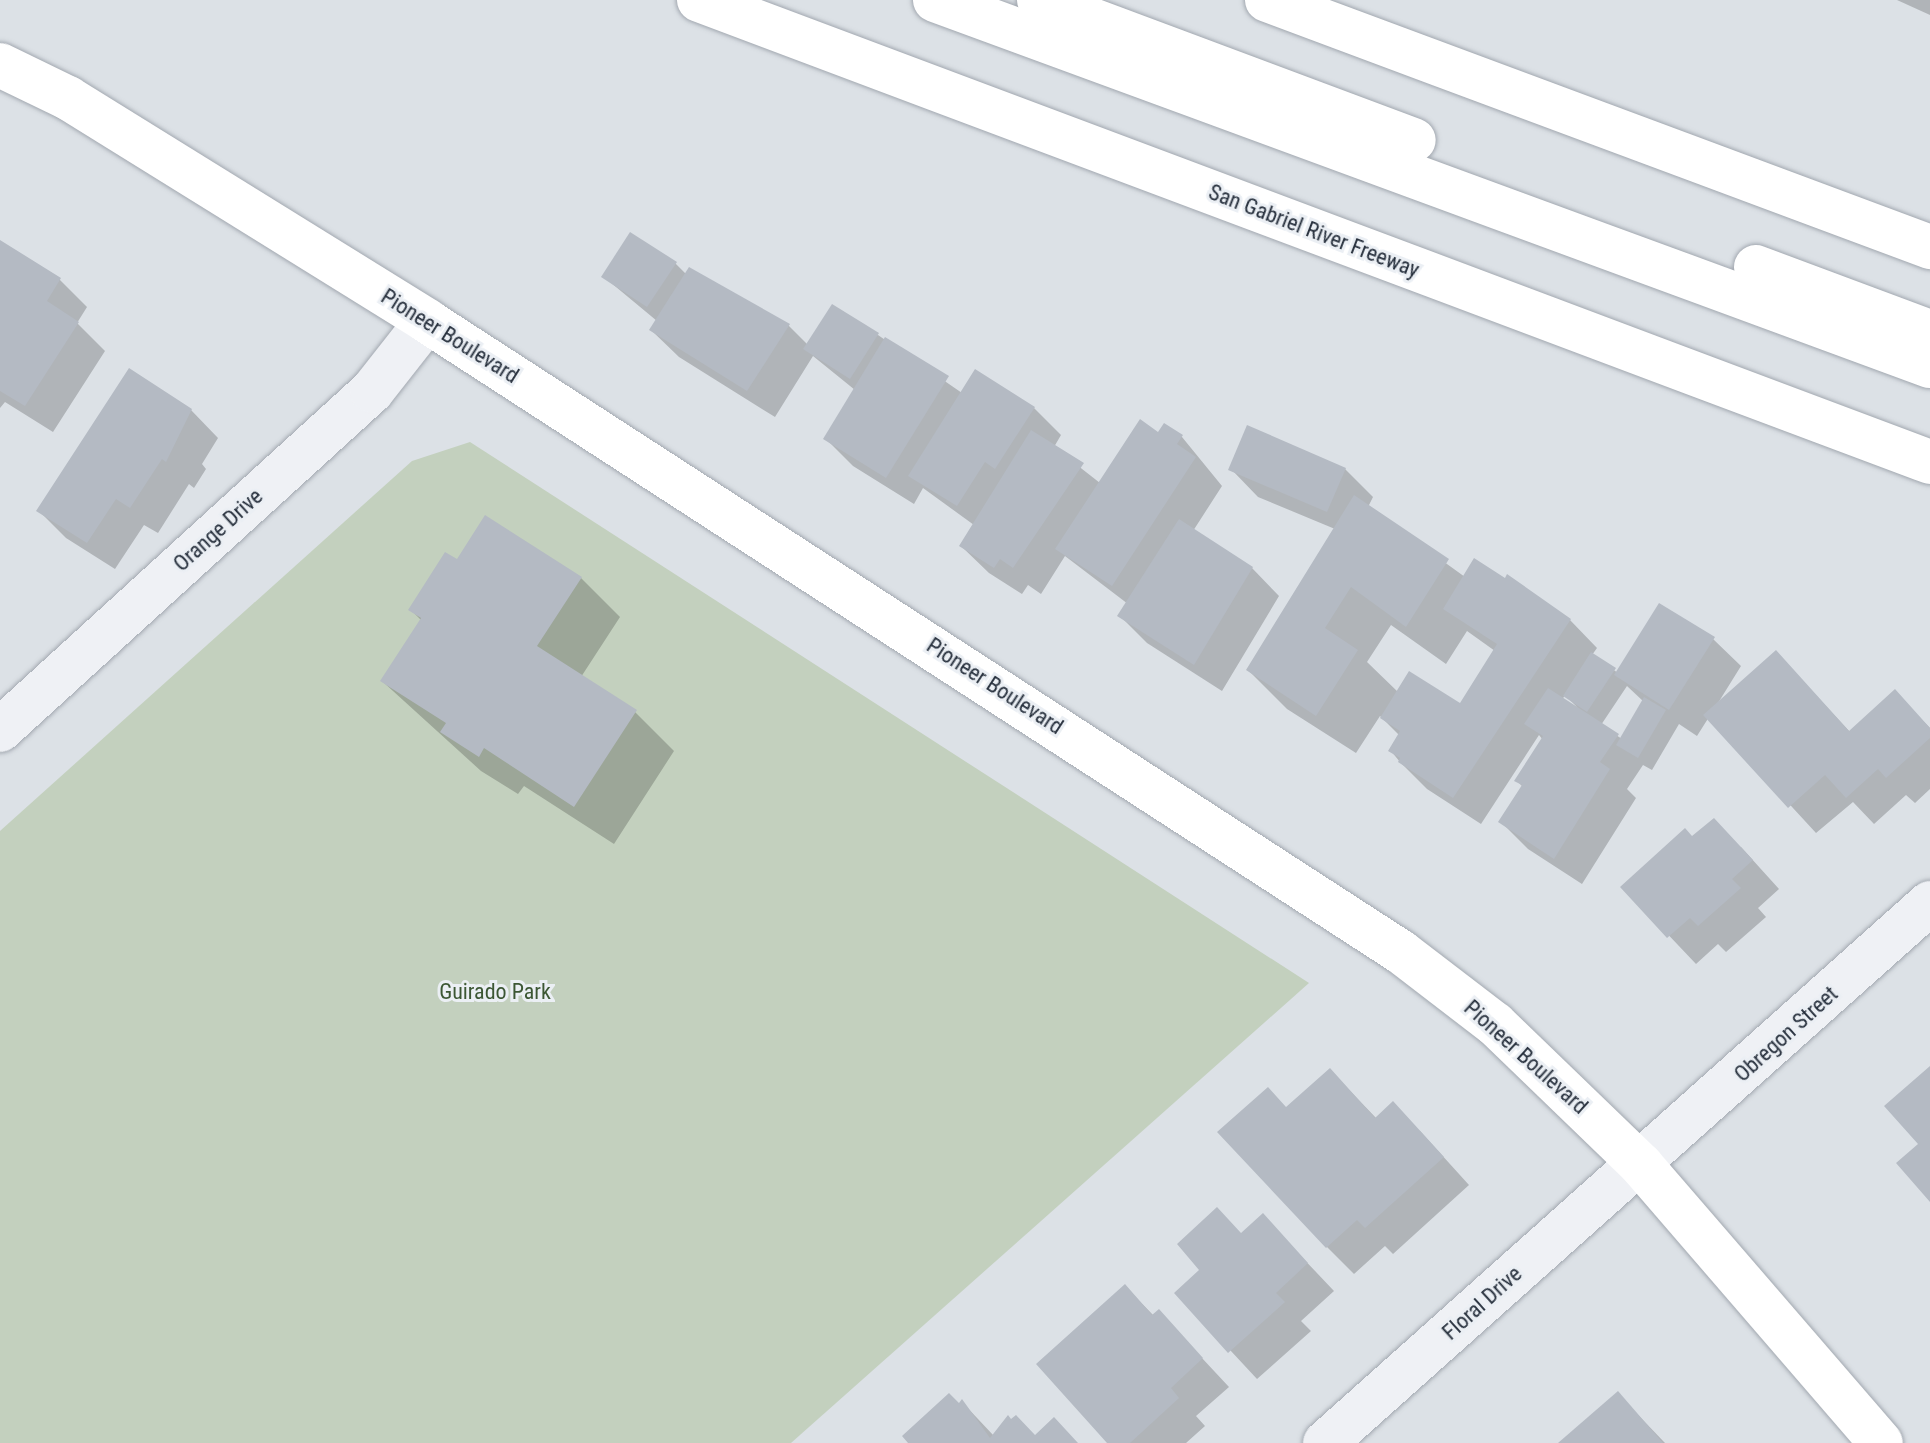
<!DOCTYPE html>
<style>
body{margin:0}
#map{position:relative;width:1930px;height:1443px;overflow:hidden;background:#dce1e6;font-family:"Roboto Condensed",sans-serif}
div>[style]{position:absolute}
.green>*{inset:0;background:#c3d0be}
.shadow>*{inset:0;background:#0003}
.building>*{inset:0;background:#b4bac3}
.roads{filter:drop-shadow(0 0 2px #a2a8b0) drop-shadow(0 0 2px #a2a8b0)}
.street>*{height:44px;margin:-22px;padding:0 22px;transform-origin:22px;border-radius:22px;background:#eff1f5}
.secondary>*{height:44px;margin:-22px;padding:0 22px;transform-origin:22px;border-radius:22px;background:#fff}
.highway>*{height:44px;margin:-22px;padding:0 22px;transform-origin:22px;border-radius:22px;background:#fff}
span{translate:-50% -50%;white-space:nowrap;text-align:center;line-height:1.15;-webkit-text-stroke:6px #ebeff4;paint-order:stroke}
.street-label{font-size:22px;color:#262f3c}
.park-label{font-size:22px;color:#3c5734}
</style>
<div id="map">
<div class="green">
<div style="clip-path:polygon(470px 442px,1309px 983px,791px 1443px,0 1443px,0 831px,412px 461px)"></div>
</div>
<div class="shadow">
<div style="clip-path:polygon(1897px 0,1930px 0,1930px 15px)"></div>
<div style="clip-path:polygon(0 242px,60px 280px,87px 307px,77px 323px,105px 351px,53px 432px,5px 402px,0 408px)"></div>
<div style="clip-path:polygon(675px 263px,686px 274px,788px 325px,808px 345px,878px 335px,962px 393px,1034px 408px,1061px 435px,1054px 447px,1100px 483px,1158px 435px,1182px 437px,1222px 486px,1193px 531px,1252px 568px,1279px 596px,1222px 691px,1147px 643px,1120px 616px,1128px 604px,1065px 556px,1041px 594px,1028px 585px,1022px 594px,989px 573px,961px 546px,974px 525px,923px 488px,914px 504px,853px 466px,826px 439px,855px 390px,813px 356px,775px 417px,679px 357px,651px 330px,657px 321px,604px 277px)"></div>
<div style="clip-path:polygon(191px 410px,218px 438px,202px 464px,206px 469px,194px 488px,189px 484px,158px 533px,144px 525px,115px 569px,66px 538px,39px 511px)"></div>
<div style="clip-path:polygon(evenodd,1231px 469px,1345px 469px,1373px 497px,1368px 507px,1465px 577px,1570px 620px,1597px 648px,1592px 655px,1618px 673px,1713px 639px,1741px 666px,1718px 703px,1776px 652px,1850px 732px,1895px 692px,1930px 728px,1930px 789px,1915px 803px,1906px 795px,1874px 824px,1853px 802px,1816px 833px,1709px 717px,1697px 736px,1679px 724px,1652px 770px,1643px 765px,1627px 789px,1636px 798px,1582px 884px,1528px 849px,1500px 821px,1523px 787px,1517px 781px,1543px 740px,1539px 735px,1481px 824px,1427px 789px,1400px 762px,1391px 751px,1400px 736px,1380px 716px,1356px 753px,1287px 709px,1248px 670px,1335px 529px,1258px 497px,1231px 469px,1391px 625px,1446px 664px,1467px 631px,1495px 651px,1460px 706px,1398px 692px,1367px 662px,1391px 625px,1231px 469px,1627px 686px,1644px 702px,1622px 739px,1601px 725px,1627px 686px,1231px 469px,1565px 695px,1577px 707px,1562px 700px,1565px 695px)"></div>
<div style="clip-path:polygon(457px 562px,581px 578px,620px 617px,581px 677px,635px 712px,674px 751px,614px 844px,524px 786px,518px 794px,481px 771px,382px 681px,421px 620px,411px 610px)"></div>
<div style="clip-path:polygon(1692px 838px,1741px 847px,1779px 889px,1758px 908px,1766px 917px,1726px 952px,1718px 944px,1696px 964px,1623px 887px)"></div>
<div style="clip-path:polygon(1330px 1070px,1377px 1119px,1420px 1131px,1469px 1185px,1393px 1254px,1385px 1246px,1354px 1274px,1327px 1247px,1287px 1109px)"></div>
<div style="clip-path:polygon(1263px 1216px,1334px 1291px,1301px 1321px,1311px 1331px,1257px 1379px,1177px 1293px)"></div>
<div style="clip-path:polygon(1125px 1286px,1154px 1316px,1159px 1312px,1229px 1387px,1196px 1416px,1205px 1426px,1186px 1443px,1110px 1443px)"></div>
<div style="clip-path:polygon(1618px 1394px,1665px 1443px,1565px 1443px)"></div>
<div style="clip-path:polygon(962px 1402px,994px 1436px,1078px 1443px,911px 1443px)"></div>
</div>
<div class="building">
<div style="clip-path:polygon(630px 232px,677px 262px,647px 307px,601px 277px)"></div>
<div style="clip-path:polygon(0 240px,61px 278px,47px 301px,79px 322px,25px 406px,0 391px)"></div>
<div style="clip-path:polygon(689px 267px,790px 324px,747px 391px,649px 330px)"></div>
<div style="clip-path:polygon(832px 304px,879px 333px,850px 379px,803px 349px)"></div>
<div style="clip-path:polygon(885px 337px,949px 376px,886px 478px,823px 439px)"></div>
<div style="clip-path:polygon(129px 368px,192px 409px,166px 462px,162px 459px,130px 508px,116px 499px,87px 543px,36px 511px)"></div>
<div style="clip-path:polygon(975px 369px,1035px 407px,995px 469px,985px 462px,957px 506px,908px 476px)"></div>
<div style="clip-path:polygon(1140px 419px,1158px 432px,1164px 423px,1183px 435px,1177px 444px,1196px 457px,1112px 586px,1055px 549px)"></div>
<div style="clip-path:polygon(1247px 425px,1346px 468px,1327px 512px,1228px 470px)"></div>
<div style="clip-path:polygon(1031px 430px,1084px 463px,1013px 568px,1000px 559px,994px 568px,959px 546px)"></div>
<div style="clip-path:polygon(1354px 495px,1449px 559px,1406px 627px,1351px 587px,1325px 628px,1358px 650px,1316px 716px,1246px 670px)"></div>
<div style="clip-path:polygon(485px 515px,582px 577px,537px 646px,637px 710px,574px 807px,484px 748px,479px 757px,440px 732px,446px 723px,380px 681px,421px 618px,408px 610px,445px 552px,457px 559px)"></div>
<div style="clip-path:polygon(1179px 519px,1253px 567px,1194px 665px,1117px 616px)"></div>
<div style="clip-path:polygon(1474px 558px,1505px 578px,1507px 574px,1571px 619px,1453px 798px,1398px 762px,1400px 758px,1388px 751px,1400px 731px,1380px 718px,1409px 671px,1460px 703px,1497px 644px,1443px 609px)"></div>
<div style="clip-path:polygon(1659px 603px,1715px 637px,1669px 710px,1614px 675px)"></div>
<div style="clip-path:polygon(1776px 650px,1849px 731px,1895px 689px,1930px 728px,1930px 738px,1886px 778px,1878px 769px,1846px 798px,1825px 775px,1788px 808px,1703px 715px)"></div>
<div style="clip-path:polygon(1591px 652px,1616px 668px,1587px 712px,1563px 696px)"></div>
<div style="clip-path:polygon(1548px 688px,1619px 734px,1600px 762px,1610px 769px,1554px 859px,1498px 822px,1522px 785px,1514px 781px,1543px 736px,1524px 724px)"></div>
<div style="clip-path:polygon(1644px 697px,1666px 710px,1638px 758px,1616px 745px)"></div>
<div style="clip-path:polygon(1714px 818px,1753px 860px,1732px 879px,1741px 888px,1698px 926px,1690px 918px,1667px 938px,1620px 887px,1685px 828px,1692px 836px)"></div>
<div style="clip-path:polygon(1930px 1066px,1930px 1202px,1896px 1163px,1918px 1144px,1884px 1106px)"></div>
<div style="clip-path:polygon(1330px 1068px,1375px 1118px,1393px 1101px,1444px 1157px,1365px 1228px,1357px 1220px,1326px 1248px,1217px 1132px,1268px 1087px,1286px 1107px)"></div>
<div style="clip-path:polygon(1217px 1207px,1241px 1233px,1263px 1213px,1308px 1263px,1276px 1293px,1285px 1302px,1228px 1353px,1174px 1293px,1199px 1270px,1177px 1244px)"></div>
<div style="clip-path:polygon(1125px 1284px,1152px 1315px,1159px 1309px,1203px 1358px,1171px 1388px,1179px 1398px,1130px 1443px,1107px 1443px,1036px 1364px)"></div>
<div style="clip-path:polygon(1618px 1391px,1663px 1443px,1558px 1443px)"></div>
<div style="clip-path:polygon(949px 1393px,959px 1403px,962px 1399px,990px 1438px,1008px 1415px,1011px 1419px,1016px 1415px,1035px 1435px,1054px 1417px,1078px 1443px,908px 1443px,902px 1436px)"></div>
</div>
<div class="roads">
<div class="street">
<div style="left:0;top:730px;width:503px;rotate:-42.34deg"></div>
<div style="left:372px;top:391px;width:89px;rotate:-51.8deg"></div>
<div style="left:1325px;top:1443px;width:811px;rotate:-41.75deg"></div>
</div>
<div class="secondary">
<div style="left:0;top:65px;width:76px;rotate:25.9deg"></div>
<div style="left:68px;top:98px;width:423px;rotate:31.8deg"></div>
<div style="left:427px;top:321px;width:1161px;rotate:32.94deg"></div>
<div style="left:1401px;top:952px;width:118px;rotate:37.5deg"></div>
<div style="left:1495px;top:1024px;width:203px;rotate:44deg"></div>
<div style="left:1641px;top:1165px;width:367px;rotate:49.2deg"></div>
</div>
<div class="highway">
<div style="left:699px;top:0;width:1315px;rotate:20.57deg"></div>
<div style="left:935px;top:0;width:1060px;rotate:20.2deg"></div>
<div style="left:1039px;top:0;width:400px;rotate:20.5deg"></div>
<div style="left:1267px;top:0;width:708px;rotate:20.43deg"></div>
<div style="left:1756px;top:267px;width:186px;rotate:20.5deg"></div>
</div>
</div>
<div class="street-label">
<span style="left:1314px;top:231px;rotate:21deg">San Gabriel River Freeway</span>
<span style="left:450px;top:336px;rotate:32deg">Pioneer Boulevard</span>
<span style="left:218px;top:530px;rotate:-42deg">Orange Drive</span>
<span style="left:995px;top:686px;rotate:33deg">Pioneer Boulevard</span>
<span style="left:1786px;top:1034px;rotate:-42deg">Obregon Street</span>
<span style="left:1526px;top:1057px;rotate:42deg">Pioneer Boulevard</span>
<span style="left:1482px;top:1303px;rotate:-42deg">Floral Drive</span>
</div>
<div class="park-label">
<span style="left:495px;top:992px">Guirado Park</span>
</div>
</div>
